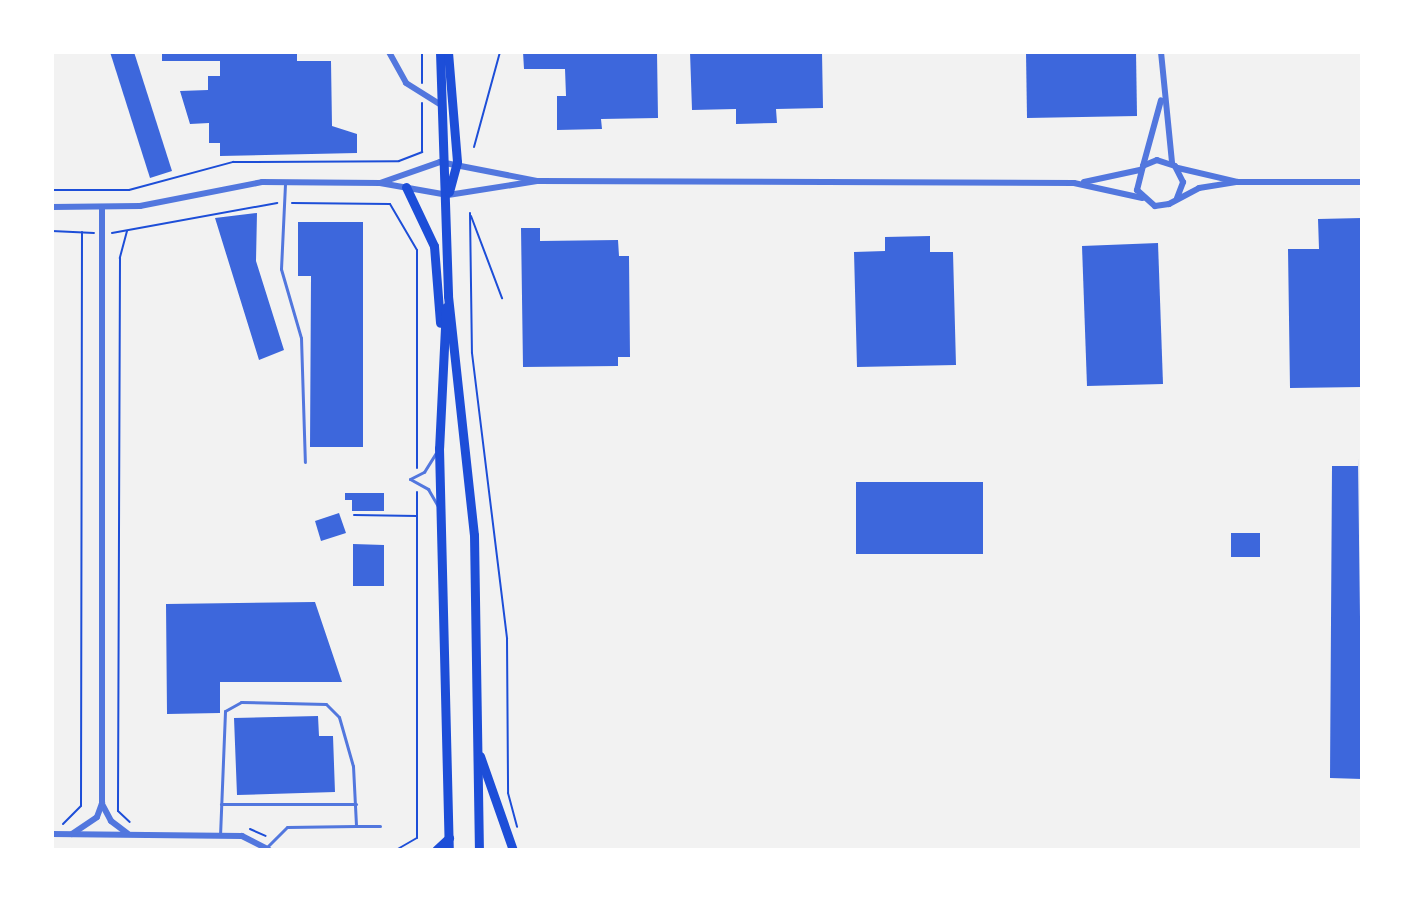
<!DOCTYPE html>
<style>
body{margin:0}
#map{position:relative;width:1414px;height:902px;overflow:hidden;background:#f2f2f2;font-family:"Zilla Slab",serif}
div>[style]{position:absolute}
.building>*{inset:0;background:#3d67dc}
.path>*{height:2px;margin:-1px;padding:0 1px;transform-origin:1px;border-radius:1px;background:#1d4ed8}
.service>*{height:3px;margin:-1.5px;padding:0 1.5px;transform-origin:1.5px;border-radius:1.5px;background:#5277de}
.minor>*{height:6px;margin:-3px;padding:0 3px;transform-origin:3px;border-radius:3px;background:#5277de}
.secondary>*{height:9px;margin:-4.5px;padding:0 4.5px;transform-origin:4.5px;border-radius:4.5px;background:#1d4ed8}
span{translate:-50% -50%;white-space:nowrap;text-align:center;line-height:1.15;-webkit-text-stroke:6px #fff;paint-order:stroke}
.frame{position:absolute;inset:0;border:54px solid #fff;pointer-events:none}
</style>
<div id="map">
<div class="building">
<div style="clip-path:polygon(110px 52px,134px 52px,172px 171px,150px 178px)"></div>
<div style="clip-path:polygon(162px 52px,297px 52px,297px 61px,331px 61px,332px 126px,357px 134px,357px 153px,220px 156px,220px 143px,209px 143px,209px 123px,190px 124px,180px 91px,208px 90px,208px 76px,220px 76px,220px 61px,162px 61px)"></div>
<div style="clip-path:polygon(523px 52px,657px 52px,658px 118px,601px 119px,602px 129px,557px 130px,557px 96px,566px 96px,565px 69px,524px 69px)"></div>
<div style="clip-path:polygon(690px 52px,822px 52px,823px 108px,776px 109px,777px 123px,736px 124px,736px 109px,692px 110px)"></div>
<div style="clip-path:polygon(1026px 52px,1136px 52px,1137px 116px,1027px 118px)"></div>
<div style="clip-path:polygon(257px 213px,256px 261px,284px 350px,259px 360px,215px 218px)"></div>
<div style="clip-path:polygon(1362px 218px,1362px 387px,1290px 388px,1288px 249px,1319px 249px,1318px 219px)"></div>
<div style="clip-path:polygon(298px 222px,363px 222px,363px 447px,310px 447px,311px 276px,298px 276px)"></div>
<div style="clip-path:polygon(521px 228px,540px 228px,540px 241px,618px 240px,619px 256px,629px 256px,630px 357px,618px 357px,618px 366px,523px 367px)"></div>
<div style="clip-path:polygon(930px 236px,930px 252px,953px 252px,956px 365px,857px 367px,854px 252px,885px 251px,885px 237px)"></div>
<div style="clip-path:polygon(1158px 243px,1163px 384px,1087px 386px,1082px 246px)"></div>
<div style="clip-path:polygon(1358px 456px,1362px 779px,1330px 778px,1332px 466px,1358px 466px)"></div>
<div style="clip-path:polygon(856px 482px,983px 482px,983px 554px,856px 554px)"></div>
<div style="clip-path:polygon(345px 493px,384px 493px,384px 511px,352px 511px,352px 500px,345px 500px)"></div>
<div style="clip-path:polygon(339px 513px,346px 533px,321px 541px,315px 521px)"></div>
<div style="clip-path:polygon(1231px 533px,1260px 533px,1260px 557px,1231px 557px)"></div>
<div style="clip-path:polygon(353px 544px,384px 545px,384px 586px,353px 586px)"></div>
<div style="clip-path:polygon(315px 602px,342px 682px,220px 682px,220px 713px,167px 714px,166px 604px)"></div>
<div style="clip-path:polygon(318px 716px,319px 736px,333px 736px,335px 792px,237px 795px,234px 718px)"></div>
</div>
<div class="path">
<div style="left:422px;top:52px;width:31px;rotate:90deg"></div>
<div style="left:474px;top:147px;width:98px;rotate:-74.7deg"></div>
<div style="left:52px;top:190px;width:77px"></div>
<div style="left:129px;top:190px;width:108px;rotate:-15.1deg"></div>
<div style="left:233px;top:162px;width:166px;rotate:-0.3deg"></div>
<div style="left:399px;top:161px;width:25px;rotate:-21deg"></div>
<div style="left:422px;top:152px;width:49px;rotate:-90deg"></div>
<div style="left:292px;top:203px;width:98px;rotate:0.6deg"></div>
<div style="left:390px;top:204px;width:53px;rotate:59.6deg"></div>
<div style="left:417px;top:250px;width:218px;rotate:90deg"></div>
<div style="left:470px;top:213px;width:140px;rotate:89.2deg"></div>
<div style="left:472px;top:353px;width:288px;rotate:83deg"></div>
<div style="left:507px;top:639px;width:154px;rotate:89.6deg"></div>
<div style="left:508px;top:793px;width:35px;rotate:75deg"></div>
<div style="left:471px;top:216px;width:88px;rotate:69.3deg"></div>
<div style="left:52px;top:231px;width:42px;rotate:2.7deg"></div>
<div style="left:127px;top:231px;width:28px;rotate:105deg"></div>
<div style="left:120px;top:258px;width:553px;rotate:90.21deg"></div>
<div style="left:118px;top:811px;width:16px;rotate:43deg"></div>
<div style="left:112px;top:233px;width:168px;rotate:-10.3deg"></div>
<div style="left:354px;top:515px;width:63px;rotate:0.9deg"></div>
<div style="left:63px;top:824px;width:25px;rotate:-45deg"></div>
<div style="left:81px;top:806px;width:574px;rotate:-89.9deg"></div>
<div style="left:250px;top:829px;width:17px;rotate:24deg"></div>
<div style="left:396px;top:850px;width:24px;rotate:-30deg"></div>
<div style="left:417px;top:838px;width:346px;rotate:-90deg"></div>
</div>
<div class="service">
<div style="left:285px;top:184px;width:85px;rotate:92.7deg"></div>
<div style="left:281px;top:269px;width:72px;rotate:73.8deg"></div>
<div style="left:301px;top:338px;width:124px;rotate:88.2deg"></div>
<div style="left:410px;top:479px;width:21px;rotate:29deg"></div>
<div style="left:428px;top:489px;width:20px;rotate:60deg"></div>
<div style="left:410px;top:479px;width:16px;rotate:-27deg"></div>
<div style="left:424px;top:472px;width:22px;rotate:-58deg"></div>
<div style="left:221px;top:804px;width:135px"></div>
<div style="left:356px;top:826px;width:24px"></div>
<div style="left:220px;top:836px;width:125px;rotate:-87.7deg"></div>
<div style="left:225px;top:711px;width:18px;rotate:-29deg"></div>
<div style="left:241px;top:702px;width:85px;rotate:1.3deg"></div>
<div style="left:326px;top:704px;width:18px;rotate:45deg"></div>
<div style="left:339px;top:717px;width:51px;rotate:74.1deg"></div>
<div style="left:353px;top:766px;width:60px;rotate:87.1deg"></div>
<div style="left:356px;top:826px;width:69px;rotate:179.2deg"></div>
<div style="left:287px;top:827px;width:28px;rotate:135deg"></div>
</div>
<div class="minor">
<div style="left:389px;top:52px;width:35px;rotate:61deg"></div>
<div style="left:406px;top:83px;width:40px;rotate:32deg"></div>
<div style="left:1161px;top:52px;width:112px;rotate:84.3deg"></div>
<div style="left:1143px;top:166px;width:68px;rotate:-74.7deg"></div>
<div style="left:1178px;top:168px;width:62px;rotate:13.1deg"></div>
<div style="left:1238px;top:182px;width:124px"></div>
<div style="left:1084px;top:182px;width:57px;rotate:-12.1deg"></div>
<div style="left:380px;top:183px;width:64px;rotate:-19.3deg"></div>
<div style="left:440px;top:162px;width:100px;rotate:11deg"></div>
<div style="left:538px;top:181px;width:536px;rotate:0.21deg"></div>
<div style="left:1074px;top:183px;width:70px;rotate:12.4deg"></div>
<div style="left:1177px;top:198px;width:17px;rotate:-69deg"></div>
<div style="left:1183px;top:182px;width:18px;rotate:-117deg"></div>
<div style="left:1175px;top:166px;width:19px;rotate:-162deg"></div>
<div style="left:1157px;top:160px;width:15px;rotate:157deg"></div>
<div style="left:1143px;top:166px;width:25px;rotate:104deg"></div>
<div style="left:1137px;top:190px;width:24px;rotate:42deg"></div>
<div style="left:1155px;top:206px;width:14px;rotate:-8deg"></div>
<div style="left:1169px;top:204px;width:34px;rotate:-28deg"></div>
<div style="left:1199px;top:188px;width:39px;rotate:-9deg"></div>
<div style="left:52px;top:207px;width:88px;rotate:-0.7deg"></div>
<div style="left:140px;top:206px;width:124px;rotate:-11.1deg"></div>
<div style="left:262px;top:182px;width:118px;rotate:0.5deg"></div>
<div style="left:380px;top:183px;width:69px;rotate:10deg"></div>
<div style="left:448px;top:195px;width:90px;rotate:-8.9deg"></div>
<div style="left:102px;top:804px;width:19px;rotate:62deg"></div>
<div style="left:111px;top:821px;width:21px;rotate:37deg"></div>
<div style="left:52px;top:834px;width:190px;rotate:0.6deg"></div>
<div style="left:242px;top:836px;width:30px;rotate:27deg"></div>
<div style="left:72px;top:834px;width:30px;rotate:-34deg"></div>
<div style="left:97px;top:817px;width:15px;rotate:-70deg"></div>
<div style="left:102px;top:803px;width:595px;rotate:-90deg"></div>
</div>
<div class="secondary">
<div style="left:440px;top:52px;width:244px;rotate:88.1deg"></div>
<div style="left:448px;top:296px;width:240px;rotate:83.8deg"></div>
<div style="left:474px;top:535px;width:315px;rotate:89.1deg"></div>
<div style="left:448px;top:52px;width:110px;rotate:85.3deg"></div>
<div style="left:457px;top:162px;width:31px;rotate:105deg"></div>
<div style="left:406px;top:187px;width:65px;rotate:64.6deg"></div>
<div style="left:434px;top:246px;width:77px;rotate:85.5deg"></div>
<div style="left:446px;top:307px;width:141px;rotate:92.8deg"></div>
<div style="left:439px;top:448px;width:402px;rotate:88.6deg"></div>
<div style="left:480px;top:756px;width:100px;rotate:70.7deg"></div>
<div style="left:436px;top:850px;width:18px;rotate:-43deg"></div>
</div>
<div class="frame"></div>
</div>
